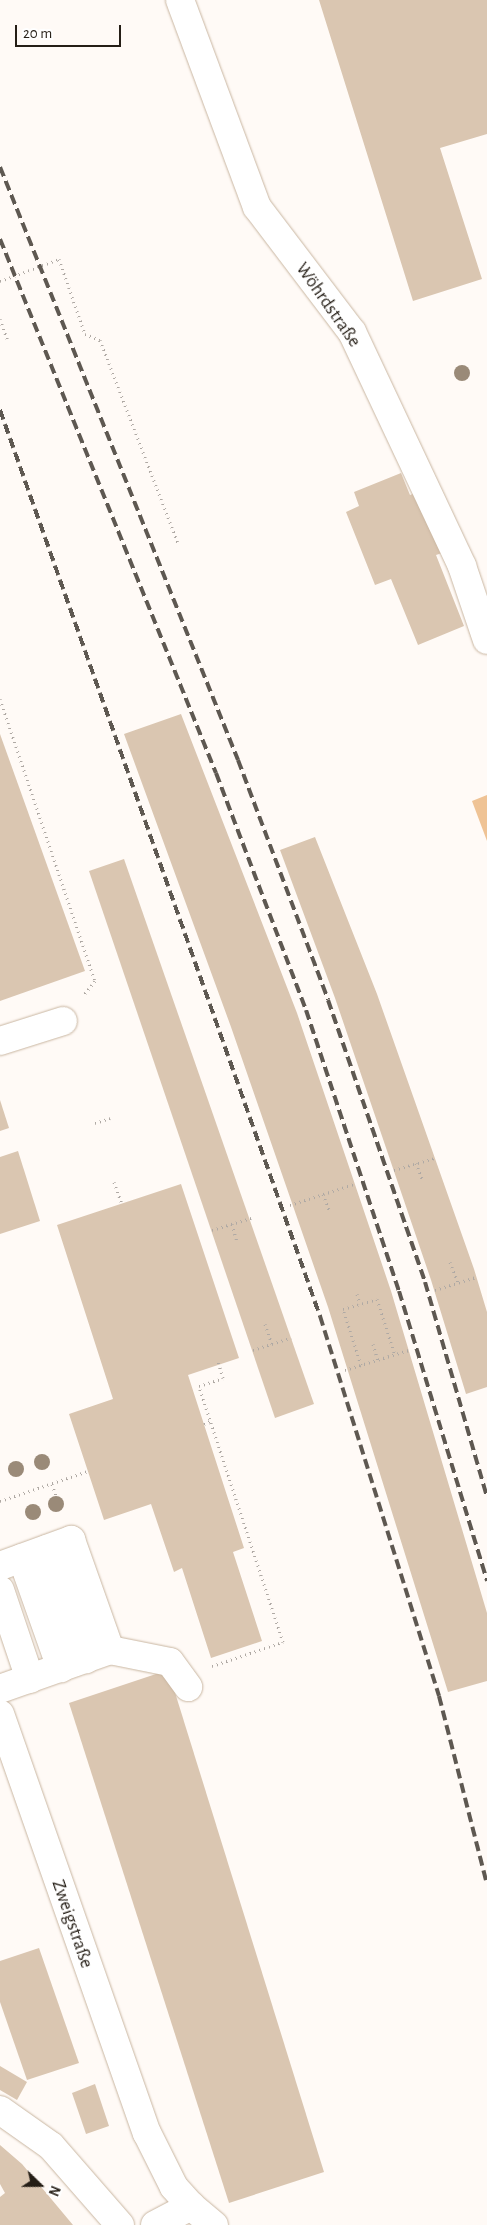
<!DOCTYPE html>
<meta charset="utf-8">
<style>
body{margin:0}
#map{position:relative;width:487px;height:2225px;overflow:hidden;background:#fffaf6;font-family:"Alegreya Sans",sans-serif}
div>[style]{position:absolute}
.green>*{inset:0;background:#efc395}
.building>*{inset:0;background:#dac6b1}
.path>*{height:3px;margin-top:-1.5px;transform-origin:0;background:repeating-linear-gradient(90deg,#afa9a4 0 1px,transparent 0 5px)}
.roads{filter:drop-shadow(0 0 1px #c9b6a1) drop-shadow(0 0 1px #c9b6a1)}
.minor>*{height:28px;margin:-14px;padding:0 14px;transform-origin:14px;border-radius:14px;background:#fff}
.rail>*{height:4px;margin-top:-2px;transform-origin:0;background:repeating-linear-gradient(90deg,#5e5851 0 10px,transparent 0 15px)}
.trees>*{width:16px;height:16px;margin:-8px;border-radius:50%;background:#9a8a78}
span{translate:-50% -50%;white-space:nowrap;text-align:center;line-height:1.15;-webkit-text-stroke:4.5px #fff;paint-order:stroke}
.street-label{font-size:19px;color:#251e16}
.north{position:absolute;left:15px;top:2160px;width:50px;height:50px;-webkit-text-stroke:4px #fff;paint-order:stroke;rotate:112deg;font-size:14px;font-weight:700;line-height:20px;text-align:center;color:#251e16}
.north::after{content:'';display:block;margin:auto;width:18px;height:22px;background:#251e16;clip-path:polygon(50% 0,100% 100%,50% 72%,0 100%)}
.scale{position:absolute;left:15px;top:25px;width:106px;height:22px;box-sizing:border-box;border:2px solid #251e16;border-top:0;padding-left:6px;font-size:15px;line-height:18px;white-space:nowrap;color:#251e16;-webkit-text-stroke:4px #fff;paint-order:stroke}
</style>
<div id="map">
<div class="green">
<div style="clip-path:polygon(487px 795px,487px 841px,472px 801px)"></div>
</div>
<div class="building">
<div style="clip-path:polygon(319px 0,487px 0,487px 134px,440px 148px,482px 279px,413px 301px)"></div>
<div style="clip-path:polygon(401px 473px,410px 495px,424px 490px,442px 553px,436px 555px,464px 626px,418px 645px,391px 579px,375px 585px,346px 512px,359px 506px,354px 492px)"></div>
<div style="clip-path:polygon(181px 714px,297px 1013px,391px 1291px,487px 1613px,487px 1681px,448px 1692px,328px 1307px,231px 1027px,124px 734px)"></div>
<div style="clip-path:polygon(0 734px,85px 971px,0 1001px)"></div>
<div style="clip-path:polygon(315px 837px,377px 994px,474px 1269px,487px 1312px,487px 1387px,466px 1394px,431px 1280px,335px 998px,280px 850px)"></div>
<div style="clip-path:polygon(124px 859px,314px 1404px,275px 1418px,89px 871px)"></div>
<div style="clip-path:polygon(0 1100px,9px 1128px,0 1131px)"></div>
<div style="clip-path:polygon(18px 1151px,40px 1221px,0 1234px,0 1157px)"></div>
<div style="clip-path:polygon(181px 1184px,239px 1358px,188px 1375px,244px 1548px,233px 1552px,262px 1641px,211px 1658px,182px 1568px,174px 1572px,151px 1504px,104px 1520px,69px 1414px,113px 1399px,57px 1225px)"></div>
<div style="clip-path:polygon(168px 1670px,324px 2172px,229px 2203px,69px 1703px)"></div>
<div style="clip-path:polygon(39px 1948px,79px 2063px,27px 2080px,0 2002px,0 1961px)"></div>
<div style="clip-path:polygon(0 2066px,27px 2082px,17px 2100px,0 2090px)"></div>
<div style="clip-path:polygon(95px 2084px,109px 2126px,86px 2134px,72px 2093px)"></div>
<div style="clip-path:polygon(0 2145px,22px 2164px,73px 2225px,0 2225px,0 2197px,5px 2193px,0 2184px)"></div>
</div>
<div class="path">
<div style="left:0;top:281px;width:63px;rotate:-20.4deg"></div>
<div style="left:59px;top:259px;width:79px;rotate:70.9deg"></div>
<div style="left:85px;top:334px;width:16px;rotate:22deg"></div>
<div style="left:100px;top:340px;width:217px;rotate:69deg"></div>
<div style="left:0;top:319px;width:23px;rotate:70deg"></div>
<div style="left:0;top:699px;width:298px;rotate:71.4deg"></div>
<div style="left:95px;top:981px;width:19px;rotate:129deg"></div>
<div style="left:95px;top:1123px;width:16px;rotate:-18deg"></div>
<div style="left:416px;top:1163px;width:17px;rotate:69deg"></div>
<div style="left:394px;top:1170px;width:43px;rotate:-16.3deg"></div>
<div style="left:114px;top:1182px;width:23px;rotate:70deg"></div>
<div style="left:323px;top:1194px;width:17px;rotate:69deg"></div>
<div style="left:290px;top:1205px;width:67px;rotate:-18.2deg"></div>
<div style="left:232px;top:1224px;width:18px;rotate:74deg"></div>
<div style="left:212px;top:1230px;width:41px;rotate:-17.1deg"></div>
<div style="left:450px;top:1262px;width:22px;rotate:69deg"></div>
<div style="left:435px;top:1290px;width:43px;rotate:-17.6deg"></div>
<div style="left:357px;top:1294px;width:10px;rotate:73deg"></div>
<div style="left:265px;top:1324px;width:21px;rotate:71deg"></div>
<div style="left:373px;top:1344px;width:17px;rotate:73deg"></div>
<div style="left:253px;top:1350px;width:40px;rotate:-18deg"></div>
<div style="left:361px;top:1365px;width:59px;rotate:-107.8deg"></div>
<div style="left:343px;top:1309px;width:35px;rotate:-16deg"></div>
<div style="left:377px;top:1299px;width:59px;rotate:72.2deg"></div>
<div style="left:345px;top:1370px;width:67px;rotate:-17.4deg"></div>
<div style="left:204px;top:1424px;width:7px;rotate:-27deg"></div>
<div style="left:52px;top:1484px;width:28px;rotate:71deg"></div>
<div style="left:0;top:1501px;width:93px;rotate:-18.8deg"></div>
<div style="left:212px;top:1666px;width:75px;rotate:-18.7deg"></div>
<div style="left:283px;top:1642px;width:269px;rotate:-108.2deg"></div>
<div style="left:199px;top:1386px;width:25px;rotate:-18deg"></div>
<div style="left:223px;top:1378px;width:17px;rotate:-107deg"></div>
</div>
<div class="roads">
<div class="minor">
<div style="left:180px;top:0;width:221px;rotate:69.6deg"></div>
<div style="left:257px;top:207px;width:157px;rotate:52.8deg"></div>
<div style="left:352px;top:332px;width:259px;rotate:64.8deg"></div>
<div style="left:462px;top:566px;width:78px;rotate:71.3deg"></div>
<div style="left:0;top:1041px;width:66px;rotate:-17.6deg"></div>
<div style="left:47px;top:1549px;width:117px;rotate:70.5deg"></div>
<div style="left:22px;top:1558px;width:117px;rotate:70.5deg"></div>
<div style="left:0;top:1566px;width:76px;rotate:-20.1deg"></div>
<div style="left:71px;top:1540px;width:117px;rotate:70.5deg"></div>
<div style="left:110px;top:1650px;width:117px;rotate:160.5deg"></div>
<div style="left:0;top:1590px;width:94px;rotate:71.4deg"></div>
<div style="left:110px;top:1650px;width:61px;rotate:11.3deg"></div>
<div style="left:170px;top:1662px;width:31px;rotate:54deg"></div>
<div style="left:0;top:1714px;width:444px;rotate:70.7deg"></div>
<div style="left:147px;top:2133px;width:60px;rotate:63.4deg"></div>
<div style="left:174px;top:2187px;width:25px;rotate:48deg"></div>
<div style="left:191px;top:2206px;width:30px;rotate:40deg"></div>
<div style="left:0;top:2110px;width:62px;rotate:35.2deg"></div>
<div style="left:51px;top:2146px;width:105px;rotate:48.9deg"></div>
<div style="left:155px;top:2225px;width:41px;rotate:-27.8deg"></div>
</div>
</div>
<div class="rail">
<div style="left:0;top:167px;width:639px;rotate:68.13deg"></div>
<div style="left:238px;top:760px;width:256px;rotate:69.4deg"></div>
<div style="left:328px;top:1000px;width:298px;rotate:71deg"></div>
<div style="left:425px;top:1282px;width:224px;rotate:73.9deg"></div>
<div style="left:0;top:239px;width:576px;rotate:67.98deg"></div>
<div style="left:216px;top:773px;width:254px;rotate:69.2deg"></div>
<div style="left:306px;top:1010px;width:296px;rotate:71.7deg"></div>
<div style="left:399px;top:1291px;width:303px;rotate:73.1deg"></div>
<div style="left:0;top:410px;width:961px;rotate:70.55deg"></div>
<div style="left:320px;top:1316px;width:398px;rotate:72.6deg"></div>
<div style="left:439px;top:1696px;width:194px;rotate:75.7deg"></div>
</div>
<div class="trees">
<div style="left:462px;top:373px"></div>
<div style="left:42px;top:1462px"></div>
<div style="left:16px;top:1469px"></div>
<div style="left:56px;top:1504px"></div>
<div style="left:33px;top:1512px"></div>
</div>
<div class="street-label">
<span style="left:328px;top:305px;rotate:55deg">Wöhrdstraße</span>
<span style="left:72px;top:1924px;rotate:71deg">Zweigstraße</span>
</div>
<div class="north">N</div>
<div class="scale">20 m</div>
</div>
